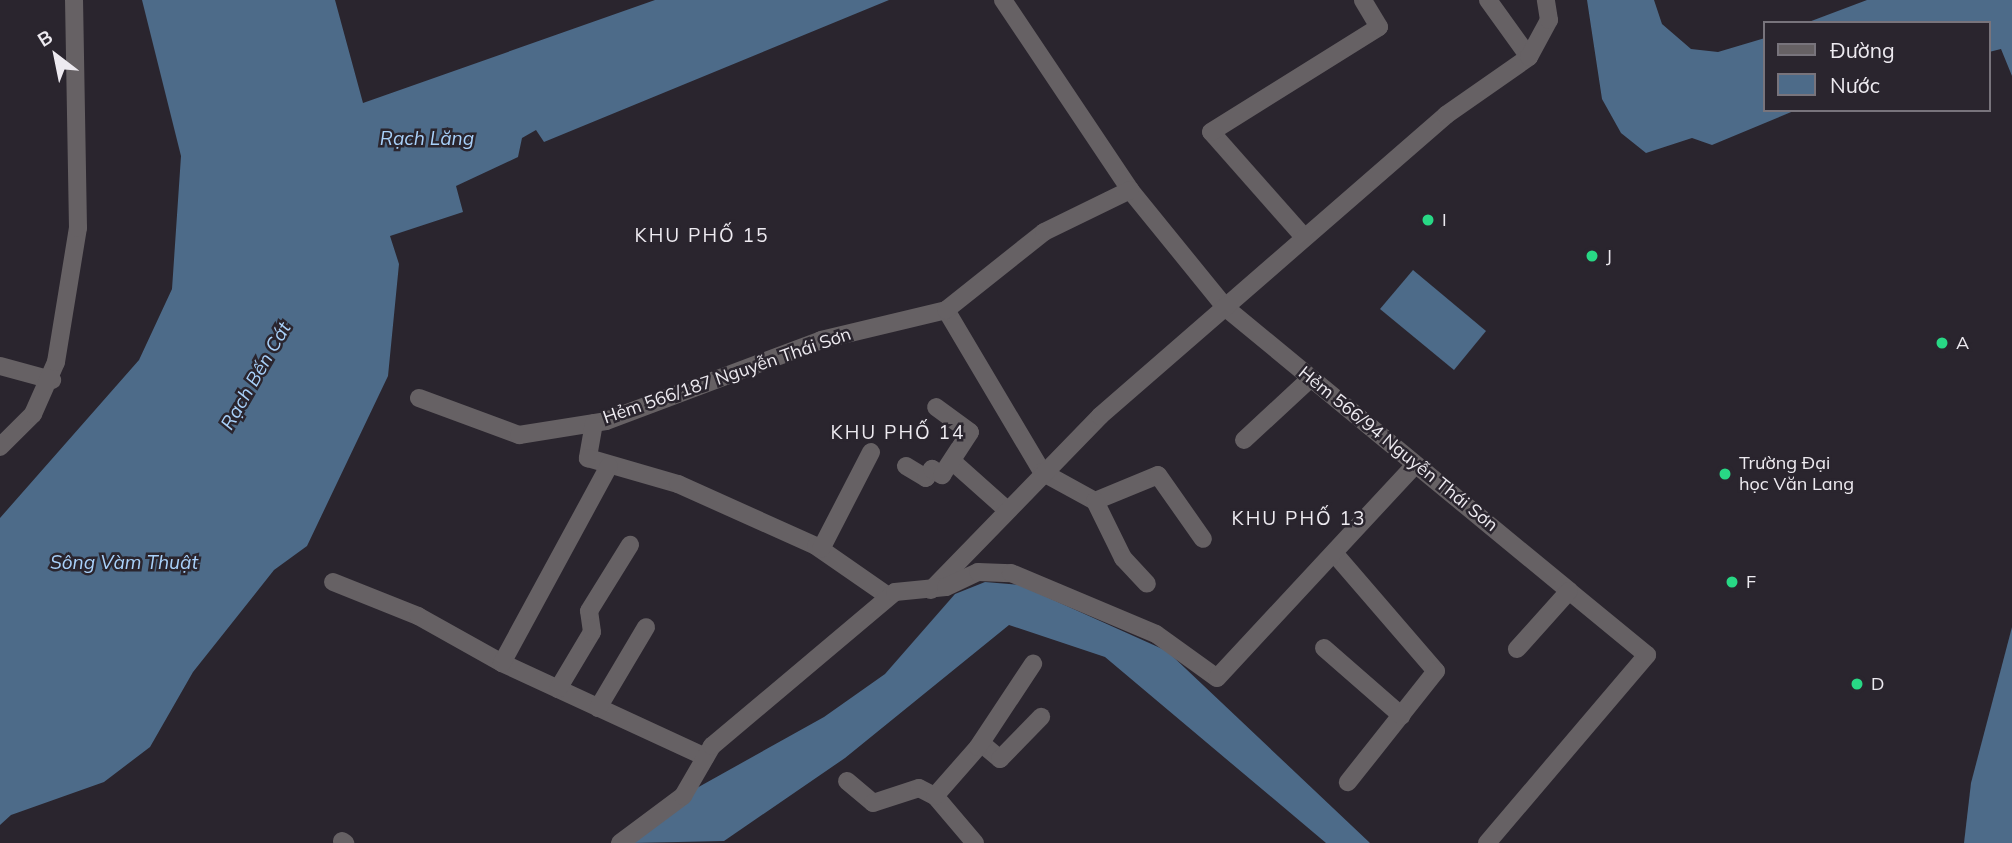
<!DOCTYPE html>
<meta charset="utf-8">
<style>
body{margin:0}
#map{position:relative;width:2012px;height:843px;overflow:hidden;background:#2a252e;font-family:Mulish,sans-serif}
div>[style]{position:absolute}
.water>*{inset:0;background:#4d6b89}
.minor>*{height:18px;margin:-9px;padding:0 9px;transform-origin:9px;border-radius:9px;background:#666164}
.dots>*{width:19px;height:19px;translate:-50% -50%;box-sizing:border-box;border:4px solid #2a252e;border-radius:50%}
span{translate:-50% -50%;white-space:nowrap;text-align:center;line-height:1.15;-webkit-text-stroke:5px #2a252e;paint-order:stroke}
.poi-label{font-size:18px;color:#edeaf0}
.left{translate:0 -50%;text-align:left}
.street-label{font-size:18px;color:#edeaf0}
.water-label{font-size:19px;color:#a9d1fa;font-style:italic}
.neighbourhood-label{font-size:19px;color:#edeaf0;letter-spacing:2px}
.legend{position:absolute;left:1763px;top:21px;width:228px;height:91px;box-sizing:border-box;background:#2a252e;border:2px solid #78747c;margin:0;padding:9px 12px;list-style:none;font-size:21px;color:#edeaf0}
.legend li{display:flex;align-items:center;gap:14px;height:35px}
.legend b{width:35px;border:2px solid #78747c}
.north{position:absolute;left:21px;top:21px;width:70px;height:70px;-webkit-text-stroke:5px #2a252e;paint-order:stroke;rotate:328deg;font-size:19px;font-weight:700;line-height:28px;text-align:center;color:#edeaf0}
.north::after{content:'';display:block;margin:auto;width:24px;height:32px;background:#edeaf0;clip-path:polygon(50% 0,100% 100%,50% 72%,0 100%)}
</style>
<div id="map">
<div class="water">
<div style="clip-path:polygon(142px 0,335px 0,363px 103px,655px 0,889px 0,544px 142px,536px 130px,522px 138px,518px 157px,456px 186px,463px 212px,390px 236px,399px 264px,388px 376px,307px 546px,274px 570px,193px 672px,150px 747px,104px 782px,11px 815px,0 825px,0 518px,139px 360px,172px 289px,181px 156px)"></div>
<div style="clip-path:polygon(1587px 0,1654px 0,1662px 24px,1691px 49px,1718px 52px,1765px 38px,1765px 110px,1796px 110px,1712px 145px,1692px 138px,1646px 153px,1621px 133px,1602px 99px)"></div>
<div style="clip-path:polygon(1867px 0,2012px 0,2012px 76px,2001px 49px,1989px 52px,1989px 23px,1806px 23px)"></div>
<div style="clip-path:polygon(1413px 270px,1486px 331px,1454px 370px,1380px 309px)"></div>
<div style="clip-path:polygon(985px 582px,1020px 585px,1167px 651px,1370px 843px,1326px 843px,1105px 657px,1009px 625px,845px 758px,724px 841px,632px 843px,695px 789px,824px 717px,885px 674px,955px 594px)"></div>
<div style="clip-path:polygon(2012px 627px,2012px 843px,1964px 843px,1971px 783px)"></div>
</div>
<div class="minor">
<div style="left:1003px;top:0;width:229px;rotate:56.2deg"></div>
<div style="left:1130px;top:190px;width:152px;rotate:50.9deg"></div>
<div style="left:1226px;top:308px;width:445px;rotate:39.5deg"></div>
<div style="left:1488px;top:0;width:70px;rotate:54.3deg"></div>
<div style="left:1304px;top:237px;width:140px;rotate:-131.5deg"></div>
<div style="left:1211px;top:132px;width:198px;rotate:-32deg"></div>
<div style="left:1379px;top:27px;width:31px;rotate:-121deg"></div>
<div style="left:946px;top:310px;width:188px;rotate:59.3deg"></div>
<div style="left:1042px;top:472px;width:60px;rotate:28.7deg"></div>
<div style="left:1095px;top:501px;width:68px;rotate:-22.4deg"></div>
<div style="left:1158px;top:475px;width:78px;rotate:54.9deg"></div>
<div style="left:0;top:366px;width:54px;rotate:15.1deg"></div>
<div style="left:419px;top:398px;width:107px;rotate:20.3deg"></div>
<div style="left:519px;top:435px;width:88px;rotate:-9.1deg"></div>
<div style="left:606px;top:421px;width:230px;rotate:-20.6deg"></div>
<div style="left:821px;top:340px;width:129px;rotate:-13.5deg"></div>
<div style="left:946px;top:310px;width:125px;rotate:-38.5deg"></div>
<div style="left:1044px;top:232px;width:96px;rotate:-26deg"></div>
<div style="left:594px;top:423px;width:36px;rotate:100deg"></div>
<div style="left:588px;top:458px;width:94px;rotate:16.1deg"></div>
<div style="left:678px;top:484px;width:151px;rotate:24.2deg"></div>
<div style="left:816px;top:546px;width:88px;rotate:34.8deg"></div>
<div style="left:1244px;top:440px;width:91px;rotate:-42.8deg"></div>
<div style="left:0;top:447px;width:47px;rotate:-45deg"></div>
<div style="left:33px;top:414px;width:57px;rotate:-66.1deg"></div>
<div style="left:56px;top:362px;width:136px;rotate:-80.7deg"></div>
<div style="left:78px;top:228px;width:228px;rotate:-91deg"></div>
<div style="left:952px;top:461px;width:74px;rotate:41.7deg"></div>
<div style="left:906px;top:466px;width:23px;rotate:31deg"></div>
<div style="left:926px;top:478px;width:11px;rotate:-56deg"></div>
<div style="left:932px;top:469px;width:12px;rotate:31deg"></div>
<div style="left:942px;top:475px;width:51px;rotate:-56.9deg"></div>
<div style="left:970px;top:432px;width:42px;rotate:-143.7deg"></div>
<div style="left:1095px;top:501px;width:64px;rotate:63.8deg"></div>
<div style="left:1123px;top:558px;width:35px;rotate:47deg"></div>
<div style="left:821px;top:549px;width:109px;rotate:-62.7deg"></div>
<div style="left:1334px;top:553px;width:156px;rotate:49.2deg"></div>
<div style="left:1436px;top:671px;width:142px;rotate:128.4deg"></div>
<div style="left:333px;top:582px;width:92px;rotate:21.8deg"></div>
<div style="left:418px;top:616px;width:96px;rotate:29.2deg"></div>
<div style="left:502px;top:663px;width:224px;rotate:24.8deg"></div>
<div style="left:931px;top:590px;width:243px;rotate:-45.8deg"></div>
<div style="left:1100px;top:416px;width:459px;rotate:-41deg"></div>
<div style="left:1446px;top:115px;width:101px;rotate:-34.9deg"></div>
<div style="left:1529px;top:57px;width:42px;rotate:-61.6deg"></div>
<div style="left:1549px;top:20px;width:20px;rotate:-99deg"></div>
<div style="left:1324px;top:648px;width:103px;rotate:41.1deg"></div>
<div style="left:502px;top:663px;width:224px;rotate:-61.5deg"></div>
<div style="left:558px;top:689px;width:66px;rotate:-59.2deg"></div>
<div style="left:592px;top:632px;width:21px;rotate:-98deg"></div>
<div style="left:589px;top:611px;width:78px;rotate:-58.2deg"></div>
<div style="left:598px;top:708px;width:94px;rotate:-59.3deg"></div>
<div style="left:981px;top:743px;width:25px;rotate:40deg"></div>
<div style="left:1000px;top:759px;width:59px;rotate:-45.7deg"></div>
<div style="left:847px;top:781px;width:34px;rotate:40deg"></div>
<div style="left:873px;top:803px;width:48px;rotate:-18.1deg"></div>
<div style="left:919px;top:788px;width:18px;rotate:27deg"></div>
<div style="left:342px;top:841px;width:4px;rotate:34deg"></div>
<div style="left:620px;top:843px;width:79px;rotate:-36.7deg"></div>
<div style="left:683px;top:796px;width:58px;rotate:-59.9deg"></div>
<div style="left:712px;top:746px;width:239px;rotate:-40.1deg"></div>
<div style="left:895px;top:592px;width:51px;rotate:-5.6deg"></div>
<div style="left:946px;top:587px;width:35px;rotate:-25deg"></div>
<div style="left:978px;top:572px;width:33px;rotate:2deg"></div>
<div style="left:1011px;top:573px;width:157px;rotate:22.8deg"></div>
<div style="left:1156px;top:634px;width:75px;rotate:35.8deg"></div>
<div style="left:1217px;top:678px;width:291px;rotate:-47.1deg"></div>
<div style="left:975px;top:843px;width:62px;rotate:-130.4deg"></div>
<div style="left:935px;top:796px;width:65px;rotate:-48.7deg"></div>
<div style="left:978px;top:747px;width:100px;rotate:-56.5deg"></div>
<div style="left:1487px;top:843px;width:247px;rotate:-49.6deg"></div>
<div style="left:1647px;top:655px;width:101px;rotate:-140.6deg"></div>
<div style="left:1569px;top:591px;width:78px;rotate:131.9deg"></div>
</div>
<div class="dots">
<div style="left:1428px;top:220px;background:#28d885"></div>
<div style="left:1592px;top:256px;background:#28d885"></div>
<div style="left:1942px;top:343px;background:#28d885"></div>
<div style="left:1725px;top:474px;background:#28d885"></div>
<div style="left:1732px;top:582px;background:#28d885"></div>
<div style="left:1857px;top:684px;background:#28d885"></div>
</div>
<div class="poi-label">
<span class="left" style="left:1442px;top:220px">I</span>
<span class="left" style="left:1606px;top:256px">J</span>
<span class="left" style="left:1956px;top:343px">A</span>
<span class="left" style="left:1739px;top:474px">Trường Đại<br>học Văn Lang</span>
<span class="left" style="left:1746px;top:582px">F</span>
<span class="left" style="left:1871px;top:684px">D</span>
</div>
<div class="street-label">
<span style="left:727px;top:376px;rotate:-19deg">Hẻm 566/187 Nguyễn Thái Sơn</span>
<span style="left:1398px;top:449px;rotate:39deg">Hẻm 566/94 Nguyễn Thái Sơn</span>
</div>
<div class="water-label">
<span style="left:427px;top:139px">Rạch Lăng</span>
<span style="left:256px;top:376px;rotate:-60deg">Rạch Bến Cát</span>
<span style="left:124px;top:563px">Sông Vàm Thuật</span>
</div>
<div class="neighbourhood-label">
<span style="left:702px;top:236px">KHU PHỐ 15</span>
<span style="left:898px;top:433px">KHU PHỐ 14</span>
<span style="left:1299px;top:519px">KHU PHỐ 13</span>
</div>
<ul class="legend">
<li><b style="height:9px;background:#666164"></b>Đường</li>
<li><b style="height:19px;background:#4d6b89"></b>Nước</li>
</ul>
<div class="north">B</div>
</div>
